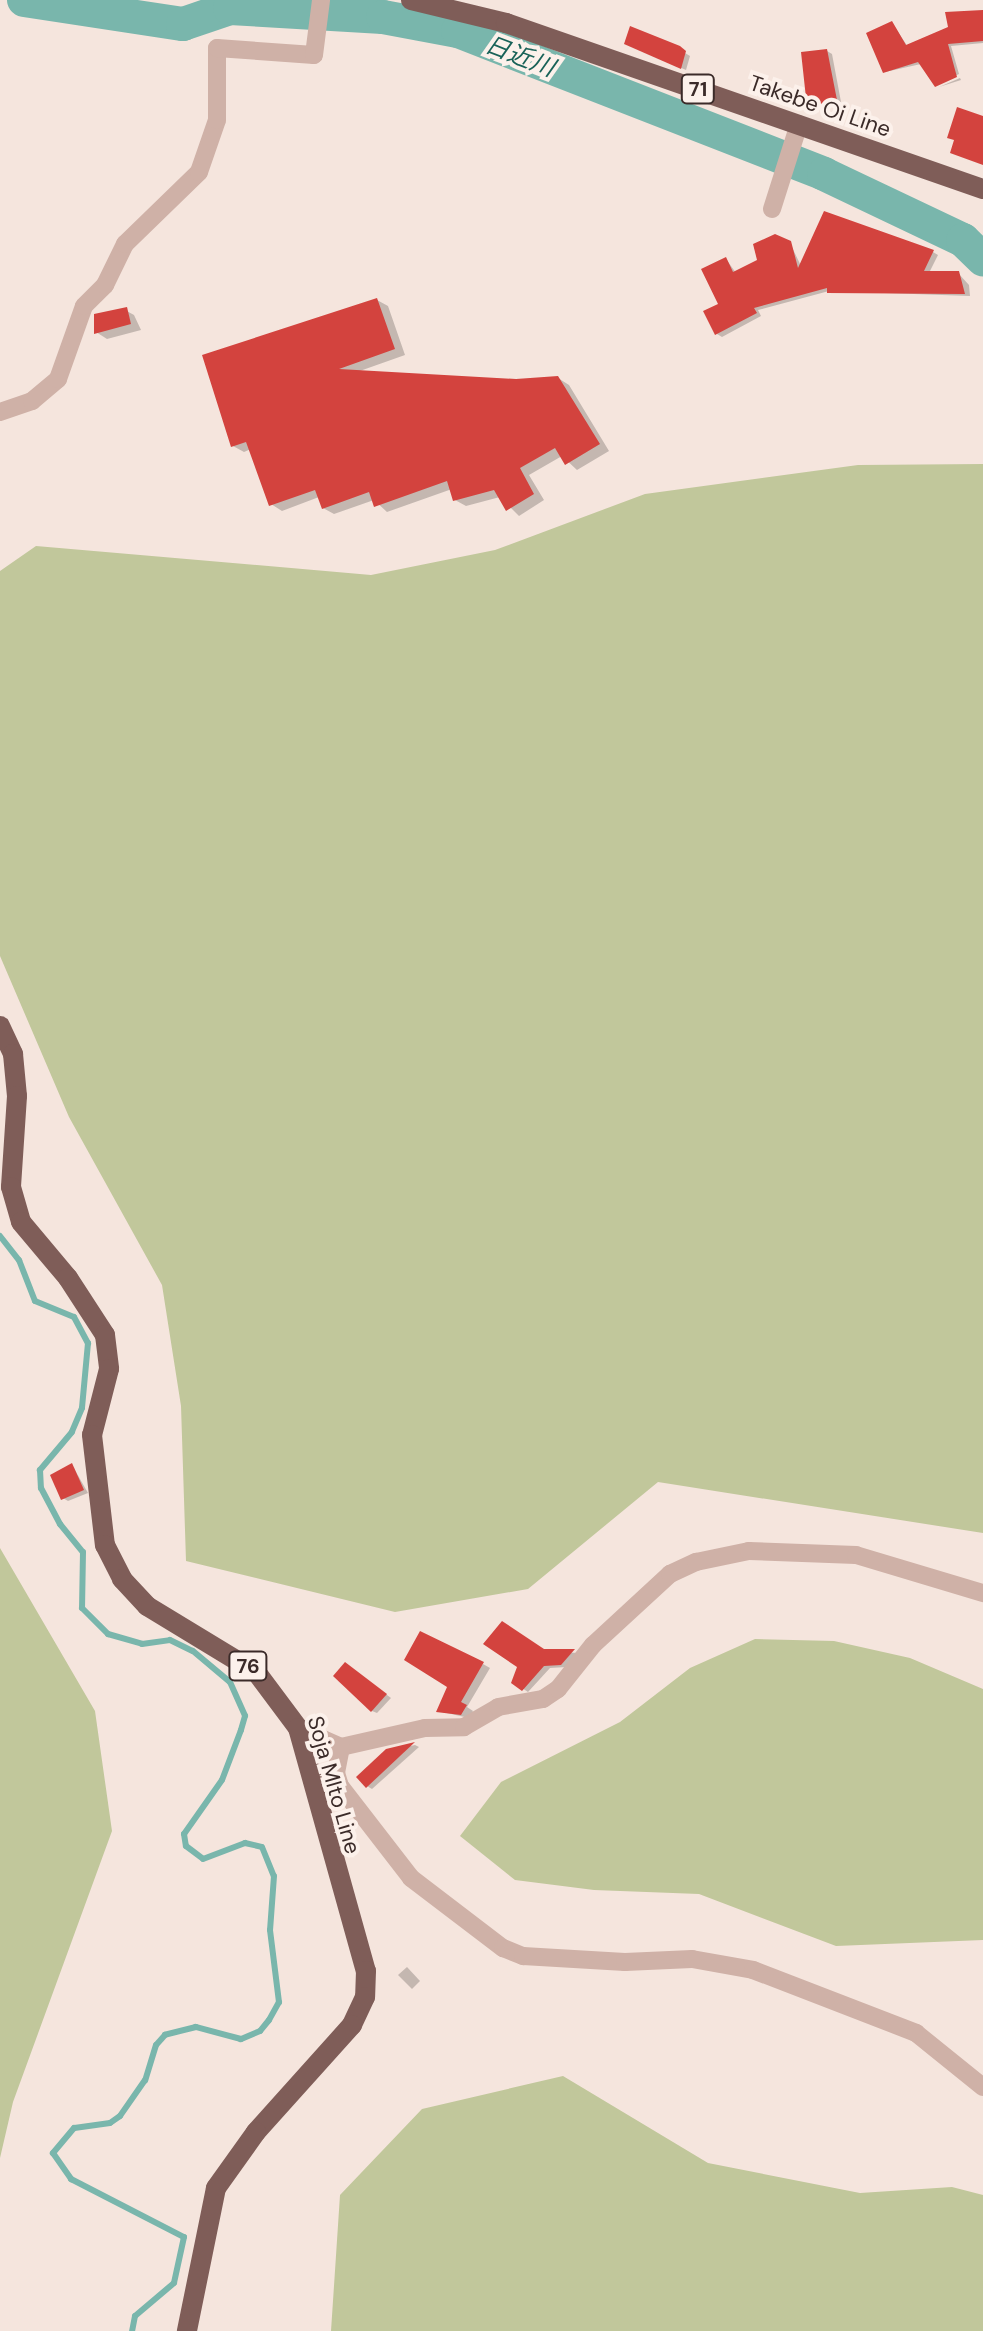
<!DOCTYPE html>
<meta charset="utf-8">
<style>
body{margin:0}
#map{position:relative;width:983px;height:2331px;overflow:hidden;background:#f5e5dd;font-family:"DM Sans","Noto Sans JP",sans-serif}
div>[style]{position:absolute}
.green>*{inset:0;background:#c1c79b}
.shadow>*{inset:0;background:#0003}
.stream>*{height:6px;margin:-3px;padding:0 3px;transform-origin:3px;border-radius:3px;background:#79b6ac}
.river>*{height:34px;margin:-17px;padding:0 17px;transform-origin:17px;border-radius:17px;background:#79b6ac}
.building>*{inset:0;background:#d3433e}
.street>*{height:18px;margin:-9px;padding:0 9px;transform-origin:9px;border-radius:9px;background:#cfb1a7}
.primary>*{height:20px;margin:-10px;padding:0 10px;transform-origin:10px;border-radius:10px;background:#7f5d58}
span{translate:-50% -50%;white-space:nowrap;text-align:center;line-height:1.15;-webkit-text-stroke:8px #fcf1eb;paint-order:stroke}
.shield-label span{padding:2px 6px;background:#fcf1eb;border:2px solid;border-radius:6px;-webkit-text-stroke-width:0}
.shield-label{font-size:20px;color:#3b2b29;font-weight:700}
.street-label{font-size:22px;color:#3b2b29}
.water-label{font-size:24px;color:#196258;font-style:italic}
</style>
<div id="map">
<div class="green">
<div style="clip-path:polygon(983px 464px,983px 1533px,658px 1482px,528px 1589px,395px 1612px,186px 1561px,181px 1406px,162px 1285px,69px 1117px,0 956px,0 571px,36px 546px,371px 575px,495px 550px,645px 494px,858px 465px)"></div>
<div style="clip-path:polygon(0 1548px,95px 1711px,112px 1831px,13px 2102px,0 2158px)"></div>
<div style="clip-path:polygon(755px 1639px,834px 1641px,910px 1658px,983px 1689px,983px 1940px,836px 1946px,699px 1894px,594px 1890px,515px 1880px,460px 1836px,501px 1782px,620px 1722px,690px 1668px)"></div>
<div style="clip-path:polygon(563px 2076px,708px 2163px,860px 2193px,952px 2187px,983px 2195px,983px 2331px,331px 2331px,340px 2195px,422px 2109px)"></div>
</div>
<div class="shadow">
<div style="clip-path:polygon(983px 11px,983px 43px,951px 46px,959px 74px,937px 84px,921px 64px,885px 72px,892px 23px,908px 47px)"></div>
<div style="clip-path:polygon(631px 46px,685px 53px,690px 56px,686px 70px)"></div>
<div style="clip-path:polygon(827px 51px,832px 54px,841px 102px,827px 105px,808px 97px)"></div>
<div style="clip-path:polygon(960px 78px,961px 80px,939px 87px)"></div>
<div style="clip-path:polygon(790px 243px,801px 266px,933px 252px,938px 255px,929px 273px,958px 273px,969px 285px,970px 296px,829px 291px,758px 310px,761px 316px,722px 337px,717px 334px,726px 259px,736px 273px)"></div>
<div style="clip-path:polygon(377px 300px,388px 306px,405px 355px,357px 372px,516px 381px,558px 378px,569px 385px,609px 451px,577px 470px,562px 456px,529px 475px,544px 500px,519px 516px,500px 497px,466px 506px,455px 500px,452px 489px,387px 512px,374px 500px,334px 514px,323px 508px,319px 497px,282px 511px,271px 504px,251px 449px,244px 452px,233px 446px)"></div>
<div style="clip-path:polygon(123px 309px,134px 315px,141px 330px,107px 339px,96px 332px)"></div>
<div style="clip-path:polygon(72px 1465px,88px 1493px,68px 1501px,63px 1498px)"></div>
<div style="clip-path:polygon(544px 1651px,578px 1653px,567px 1667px,550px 1668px,528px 1692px,513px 1682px)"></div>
<div style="clip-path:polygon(483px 1664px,490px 1668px,467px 1707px,473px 1711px,469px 1718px,438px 1711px)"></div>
<div style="clip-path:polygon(351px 1668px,391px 1698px,377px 1713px,372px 1711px)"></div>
<div style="clip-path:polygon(415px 1745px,419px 1747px,372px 1789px,367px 1786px,387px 1751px)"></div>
<div style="clip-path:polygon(407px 1967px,420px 1981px,412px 1989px,398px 1975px)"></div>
</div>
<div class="stream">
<div style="left:0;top:1236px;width:31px;rotate:52deg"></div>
<div style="left:19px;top:1260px;width:44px;rotate:68.7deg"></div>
<div style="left:35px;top:1301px;width:42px;rotate:22.3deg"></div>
<div style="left:74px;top:1317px;width:30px;rotate:62deg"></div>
<div style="left:88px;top:1343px;width:65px;rotate:95.3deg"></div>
<div style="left:82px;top:1408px;width:26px;rotate:113deg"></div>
<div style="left:72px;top:1432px;width:50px;rotate:130.1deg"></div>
<div style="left:40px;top:1470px;width:18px;rotate:87deg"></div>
<div style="left:41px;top:1488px;width:41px;rotate:62.2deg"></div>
<div style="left:60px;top:1524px;width:36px;rotate:51deg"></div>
<div style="left:83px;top:1552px;width:56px;rotate:91deg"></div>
<div style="left:82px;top:1608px;width:37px;rotate:45deg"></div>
<div style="left:108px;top:1634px;width:35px;rotate:16deg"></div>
<div style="left:142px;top:1644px;width:28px;rotate:-8deg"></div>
<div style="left:170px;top:1640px;width:25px;rotate:26deg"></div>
<div style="left:193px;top:1651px;width:48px;rotate:40deg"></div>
<div style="left:230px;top:1682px;width:37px;rotate:66deg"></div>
<div style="left:245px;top:1716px;width:15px;rotate:106deg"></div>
<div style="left:241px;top:1730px;width:53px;rotate:110.8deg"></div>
<div style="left:222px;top:1780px;width:66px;rotate:125.1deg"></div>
<div style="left:184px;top:1834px;width:12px;rotate:81deg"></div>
<div style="left:186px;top:1846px;width:21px;rotate:37deg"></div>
<div style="left:203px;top:1859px;width:45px;rotate:-20.9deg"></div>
<div style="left:245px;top:1843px;width:17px;rotate:13deg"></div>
<div style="left:262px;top:1847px;width:31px;rotate:68deg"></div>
<div style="left:274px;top:1876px;width:54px;rotate:94.2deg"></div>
<div style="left:270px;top:1930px;width:73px;rotate:82.9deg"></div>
<div style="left:279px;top:2002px;width:21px;rotate:119deg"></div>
<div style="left:269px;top:2020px;width:14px;rotate:129deg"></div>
<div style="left:260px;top:2031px;width:21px;rotate:157deg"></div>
<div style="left:241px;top:2039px;width:47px;rotate:-165.1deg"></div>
<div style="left:196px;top:2027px;width:32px;rotate:166deg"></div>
<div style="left:165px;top:2035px;width:13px;rotate:132deg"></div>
<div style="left:156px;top:2045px;width:37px;rotate:107deg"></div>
<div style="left:145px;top:2080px;width:44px;rotate:124.8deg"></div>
<div style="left:120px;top:2116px;width:12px;rotate:145deg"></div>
<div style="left:110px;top:2123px;width:36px;rotate:172deg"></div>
<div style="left:74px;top:2128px;width:33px;rotate:130deg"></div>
<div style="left:53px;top:2153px;width:32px;rotate:55deg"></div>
<div style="left:71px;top:2179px;width:127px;rotate:27.2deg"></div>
<div style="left:184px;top:2237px;width:47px;rotate:102.3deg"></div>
<div style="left:174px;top:2283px;width:51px;rotate:139.8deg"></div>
<div style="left:135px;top:2316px;width:15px;rotate:101deg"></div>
</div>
<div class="river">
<div style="left:24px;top:0;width:161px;rotate:8.6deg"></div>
<div style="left:183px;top:24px;width:50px;rotate:-18.8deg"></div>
<div style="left:230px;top:8px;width:153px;rotate:3.4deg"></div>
<div style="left:383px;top:17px;width:76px;rotate:10.6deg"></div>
<div style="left:458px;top:31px;width:393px;rotate:21.3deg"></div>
<div style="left:824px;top:174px;width:154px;rotate:25.4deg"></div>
<div style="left:963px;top:240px;width:28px;rotate:44deg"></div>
</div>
<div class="building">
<div style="clip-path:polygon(983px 10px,983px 41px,948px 44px,957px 77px,935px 87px,918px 62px,883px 73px,866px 33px,892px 21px,906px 45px,948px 27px,945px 12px)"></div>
<div style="clip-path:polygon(630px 26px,680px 46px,686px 51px,681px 69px,624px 44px)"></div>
<div style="clip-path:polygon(827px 49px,837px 100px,820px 104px,819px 99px,806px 98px,801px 52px)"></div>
<div style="clip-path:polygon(957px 107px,983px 116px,983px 165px,950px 153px,954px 140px,947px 138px)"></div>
<div style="clip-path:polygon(824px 211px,934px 250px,924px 271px,959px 271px,965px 294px,827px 293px,827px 288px,754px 308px,757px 313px,715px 335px,703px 311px,718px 304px,701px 269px,726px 257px,733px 272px,757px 260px,753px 244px,775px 234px,791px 241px,798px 268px)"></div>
<div style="clip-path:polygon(377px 298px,395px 349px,339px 369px,516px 379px,558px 376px,600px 444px,565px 465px,555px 448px,520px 468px,534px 494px,506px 511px,494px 490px,453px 501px,447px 481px,374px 507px,369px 492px,322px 509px,315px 490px,269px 506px,246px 442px,231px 447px,202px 355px)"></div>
<div style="clip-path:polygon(127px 307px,131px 324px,94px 334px,94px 314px)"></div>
<div style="clip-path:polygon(72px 1463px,84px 1490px,61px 1500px,50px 1475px)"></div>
<div style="clip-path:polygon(502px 1621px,544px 1649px,575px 1649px,561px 1665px,544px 1666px,522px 1691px,511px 1683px,517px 1667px,483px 1644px)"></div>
<div style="clip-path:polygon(420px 1631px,484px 1662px,461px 1702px,467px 1705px,461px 1715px,436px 1712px,447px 1687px,404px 1660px)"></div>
<div style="clip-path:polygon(345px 1662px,387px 1694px,371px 1712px,333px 1676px)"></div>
<div style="clip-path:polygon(415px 1742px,366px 1788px,356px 1777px,386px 1749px)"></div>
</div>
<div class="street">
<div style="left:772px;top:209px;width:89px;rotate:-72.4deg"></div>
<div style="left:0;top:412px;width:34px;rotate:-19deg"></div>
<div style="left:32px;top:401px;width:34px;rotate:-40deg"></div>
<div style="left:58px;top:379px;width:77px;rotate:-70.4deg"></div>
<div style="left:84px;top:306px;width:30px;rotate:-45deg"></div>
<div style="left:105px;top:285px;width:46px;rotate:-64deg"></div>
<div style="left:125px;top:244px;width:103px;rotate:-44.2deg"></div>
<div style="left:199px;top:172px;width:55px;rotate:-70.9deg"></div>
<div style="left:217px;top:120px;width:72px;rotate:-90deg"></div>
<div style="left:217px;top:48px;width:97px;rotate:4.1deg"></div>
<div style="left:314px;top:55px;width:55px;rotate:-82.7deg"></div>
<div style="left:298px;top:1728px;width:47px;rotate:23.8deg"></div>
<div style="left:341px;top:1747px;width:86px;rotate:-12.7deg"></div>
<div style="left:425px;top:1728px;width:39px;rotate:-1deg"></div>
<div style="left:464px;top:1727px;width:39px;rotate:-30deg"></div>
<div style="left:498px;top:1707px;width:46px;rotate:-10.1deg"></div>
<div style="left:543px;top:1699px;width:18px;rotate:-34deg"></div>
<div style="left:558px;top:1689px;width:56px;rotate:-51.5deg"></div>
<div style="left:593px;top:1645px;width:105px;rotate:-42.7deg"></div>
<div style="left:670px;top:1574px;width:29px;rotate:-25deg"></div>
<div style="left:696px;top:1562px;width:54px;rotate:-11.7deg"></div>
<div style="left:749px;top:1551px;width:107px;rotate:2.1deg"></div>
<div style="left:856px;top:1555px;width:133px;rotate:16.7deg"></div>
<div style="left:341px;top:1747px;width:26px;rotate:101deg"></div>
<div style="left:336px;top:1773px;width:14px;rotate:73deg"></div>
<div style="left:340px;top:1786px;width:116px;rotate:52.3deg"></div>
<div style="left:411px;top:1878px;width:116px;rotate:37.3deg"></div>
<div style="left:503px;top:1948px;width:22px;rotate:22deg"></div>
<div style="left:523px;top:1956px;width:102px;rotate:3.4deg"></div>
<div style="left:625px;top:1962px;width:67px;rotate:-2.6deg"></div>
<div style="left:692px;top:1959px;width:62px;rotate:10.2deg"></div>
<div style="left:753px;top:1970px;width:175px;rotate:21.1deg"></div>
<div style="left:916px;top:2033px;width:86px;rotate:38.9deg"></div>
</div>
<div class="primary">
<div style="left:411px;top:0;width:98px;rotate:13.6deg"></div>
<div style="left:506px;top:23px;width:505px;rotate:19.19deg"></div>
<div style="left:0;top:1026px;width:31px;rotate:65deg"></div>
<div style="left:13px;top:1054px;width:42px;rotate:84.6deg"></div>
<div style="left:17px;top:1096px;width:91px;rotate:93.8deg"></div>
<div style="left:11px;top:1187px;width:36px;rotate:74deg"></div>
<div style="left:21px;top:1222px;width:73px;rotate:50deg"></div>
<div style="left:68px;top:1278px;width:68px;rotate:57deg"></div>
<div style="left:105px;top:1335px;width:34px;rotate:83deg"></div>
<div style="left:109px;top:1369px;width:68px;rotate:104.4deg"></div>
<div style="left:92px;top:1435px;width:111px;rotate:83.3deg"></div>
<div style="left:105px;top:1545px;width:38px;rotate:63deg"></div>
<div style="left:122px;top:1579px;width:37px;rotate:47deg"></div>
<div style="left:147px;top:1606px;width:129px;rotate:31.3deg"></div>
<div style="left:257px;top:1673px;width:69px;rotate:53.3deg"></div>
<div style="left:298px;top:1728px;width:252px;rotate:74.4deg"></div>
<div style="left:366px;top:1971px;width:26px;rotate:92deg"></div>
<div style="left:365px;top:1997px;width:31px;rotate:115deg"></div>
<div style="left:352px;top:2025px;width:144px;rotate:131.9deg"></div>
<div style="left:256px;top:2132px;width:69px;rotate:125.5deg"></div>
<div style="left:216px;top:2188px;width:146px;rotate:101.5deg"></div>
</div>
<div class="shield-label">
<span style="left:698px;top:89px">71</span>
<span style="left:248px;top:1666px">76</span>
</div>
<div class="street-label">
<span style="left:820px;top:106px;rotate:19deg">Takebe Oi Line</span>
<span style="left:334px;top:1785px;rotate:74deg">Soja MIto Line</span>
</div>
<div class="water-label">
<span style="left:520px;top:56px;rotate:21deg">日近川</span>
</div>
</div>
